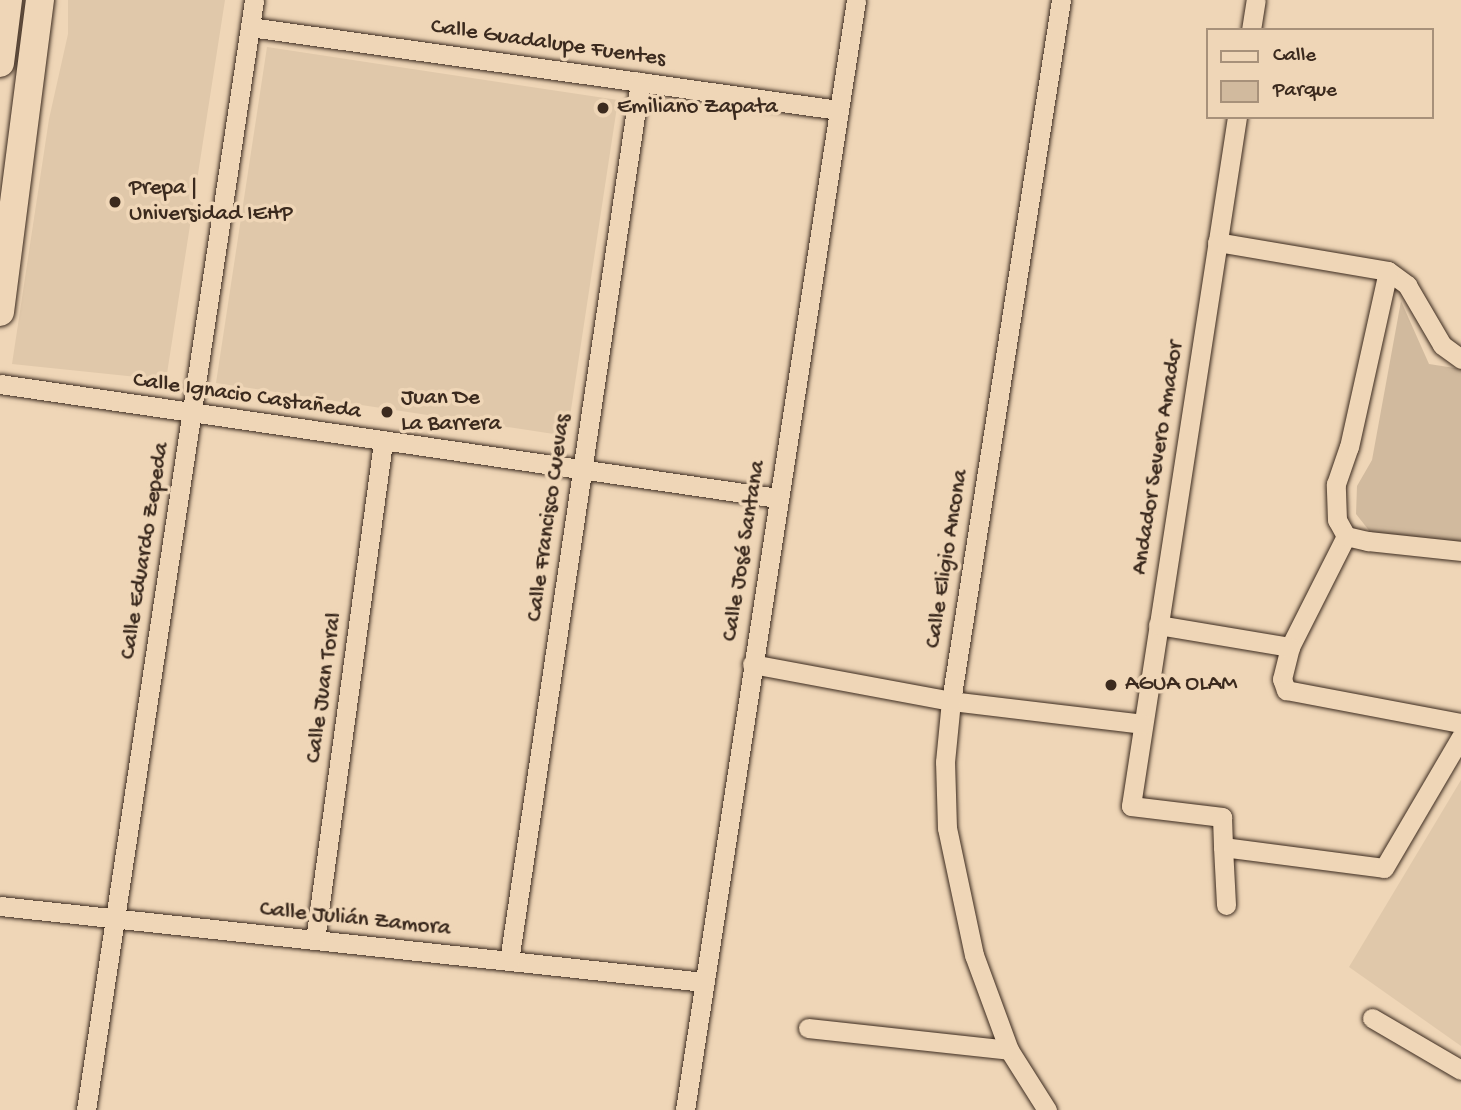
<!DOCTYPE html>
<meta charset="utf-8">
<style>
body{margin:0}
#map{position:relative;width:1461px;height:1110px;overflow:hidden;background:#efd6b7;font-family:"Gochi Hand",sans-serif}
div>[style]{position:absolute}
.built>*{inset:0;background:#e0c8aa}
.green>*{inset:0;background:#d1ba9e}
.roads{filter:drop-shadow(0 0 2px #3b2a1e) drop-shadow(0 0 2px #3b2a1e)}
.street>*{height:19px;margin:-9.5px;padding:0 9.5px;transform-origin:9.5px;border-radius:9.5px;background:#efd6b7}
.secondary>*{height:28px;margin:-14px;padding:0 14px;transform-origin:14px;border-radius:14px;background:#efd6b7}
.dots>*{width:19px;height:19px;translate:-50% -50%;box-sizing:border-box;border:4px solid #efd6b7;border-radius:50%}
span{translate:-50% -50%;white-space:nowrap;text-align:center;line-height:1.15;-webkit-text-stroke:7px #efd6b7;paint-order:stroke}
.street-label{font-size:23px;color:#3b2a1e}
.poi-label{font-size:23px;color:#3b2a1e}
.left{translate:0 -50%;text-align:left}
.legend{position:absolute;left:1206px;top:28px;width:228px;height:91px;box-sizing:border-box;background:#efd6b7;border:2px solid #a7917a;margin:0;padding:9px 12px;list-style:none;font-size:21px;color:#3b2a1e}
.legend li{display:flex;align-items:center;gap:14px;height:35px}
.legend b{width:35px;border:2px solid #a7917a}
</style>
<div id="map">
<div class="built">
<div style="clip-path:polygon(68px 0,225px 0,166px 380px,12px 364px,49px 119px,68px 34px)"></div>
<div style="clip-path:polygon(267px 47px,618px 100px,567px 436px,216px 383px)"></div>
<div style="clip-path:polygon(1461px 780px,1461px 1046px,1349px 967px)"></div>
</div>
<div class="green">
<div style="clip-path:polygon(1401px 301px,1429px 364px,1461px 369px,1461px 545px,1371px 533px,1356px 514px,1357px 486px,1372px 460px)"></div>
</div>
<div class="roads">
<div class="street">
<div style="left:250px;top:27px;width:594px;rotate:8.03deg"></div>
<div style="left:1251px;top:30px;width:30px;rotate:-81deg"></div>
<div style="left:1237px;top:117px;width:697px;rotate:98.75deg"></div>
<div style="left:1131px;top:806px;width:92px;rotate:6.9deg"></div>
<div style="left:1222px;top:817px;width:30px;rotate:88deg"></div>
<div style="left:1223px;top:847px;width:162px;rotate:7.4deg"></div>
<div style="left:1384px;top:868px;width:152px;rotate:-59.6deg"></div>
<div style="left:1217px;top:242px;width:173px;rotate:9.6deg"></div>
<div style="left:1388px;top:271px;width:24px;rotate:36deg"></div>
<div style="left:1407px;top:285px;width:69px;rotate:59.7deg"></div>
<div style="left:1442px;top:345px;width:24px;rotate:36deg"></div>
<div style="left:0;top:384px;width:786px;rotate:8.34deg"></div>
<div style="left:1346px;top:536px;width:124px;rotate:116.8deg"></div>
<div style="left:1290px;top:647px;width:33px;rotate:104deg"></div>
<div style="left:1282px;top:679px;width:12px;rotate:70deg"></div>
<div style="left:1286px;top:690px;width:178px;rotate:10.7deg"></div>
<div style="left:1346px;top:536px;width:18px;rotate:-119deg"></div>
<div style="left:1337px;top:520px;width:36px;rotate:-92deg"></div>
<div style="left:1336px;top:484px;width:39px;rotate:-71deg"></div>
<div style="left:1349px;top:447px;width:180px;rotate:-77.5deg"></div>
<div style="left:1346px;top:536px;width:23px;rotate:13deg"></div>
<div style="left:1368px;top:541px;width:94px;rotate:6.1deg"></div>
<div style="left:1158px;top:625px;width:134px;rotate:9.5deg"></div>
<div style="left:752px;top:664px;width:202px;rotate:10.5deg"></div>
<div style="left:951px;top:701px;width:193px;rotate:6.8deg"></div>
<div style="left:1223px;top:847px;width:58px;rotate:87deg"></div>
<div style="left:0;top:906px;width:708px;rotate:6.16deg"></div>
<div style="left:315px;top:940px;width:503px;rotate:-82.22deg"></div>
<div style="left:509px;top:961px;width:889px;rotate:-81.52deg"></div>
<div style="left:1372px;top:1018px;width:103px;rotate:30.3deg"></div>
<div style="left:808px;top:1028px;width:202px;rotate:6.2deg"></div>
<div style="left:86px;top:1110px;width:1123px;rotate:-81.39deg"></div>
<div style="left:685px;top:1110px;width:1123px;rotate:-81.24deg"></div>
<div style="left:1047px;top:1110px;width:71px;rotate:-122.3deg"></div>
<div style="left:1009px;top:1050px;width:101px;rotate:-110.2deg"></div>
<div style="left:974px;top:955px;width:130px;rotate:-102deg"></div>
<div style="left:947px;top:828px;width:66px;rotate:-91.7deg"></div>
<div style="left:945px;top:762px;width:61px;rotate:-84.4deg"></div>
<div style="left:951px;top:701px;width:710px;rotate:-81.08deg"></div>
</div>
<div class="secondary">
<div style="left:0;top:63px;width:64px;rotate:-82.8deg"></div>
<div style="left:0;top:312px;width:315px;rotate:-82.7deg"></div>
</div>
</div>
<div class="dots">
<div style="left:603px;top:108px;background:#3b2a1e"></div>
<div style="left:115px;top:202px;background:#3b2a1e"></div>
<div style="left:387px;top:412px;background:#3b2a1e"></div>
<div style="left:1111px;top:685px;background:#3b2a1e"></div>
</div>
<div class="street-label">
<span style="left:548px;top:44px;rotate:8deg">Calle Guadalupe Fuentes</span>
<span style="left:247px;top:397px;rotate:8deg">Calle Ignacio Castañeda</span>
<span style="left:1159px;top:458px;rotate:-81deg">Andador Severo Amador</span>
<span style="left:550px;top:518px;rotate:-82deg">Calle Francisco Cuevas</span>
<span style="left:146px;top:551px;rotate:-81deg">Calle Eduardo Zepeda</span>
<span style="left:745px;top:551px;rotate:-81deg">Calle José Santana</span>
<span style="left:948px;top:559px;rotate:-81deg">Calle Eligio Ancona</span>
<span style="left:325px;top:688px;rotate:-82deg">Calle Juan Toral</span>
<span style="left:355px;top:920px;rotate:6deg">Calle Julián Zamora</span>
</div>
<div class="poi-label">
<span class="left" style="left:617px;top:108px">Emiliano Zapata</span>
<span class="left" style="left:129px;top:202px">Prepa |<br>Universidad IEHP</span>
<span class="left" style="left:401px;top:412px">Juan De<br>La Barrera</span>
<span class="left" style="left:1125px;top:685px">AGUA OLAM</span>
</div>
<ul class="legend">
<li><b style="height:9px;background:#efd6b7"></b>Calle</li>
<li><b style="height:19px;background:#d1ba9e"></b>Parque</li>
</ul>
</div>
